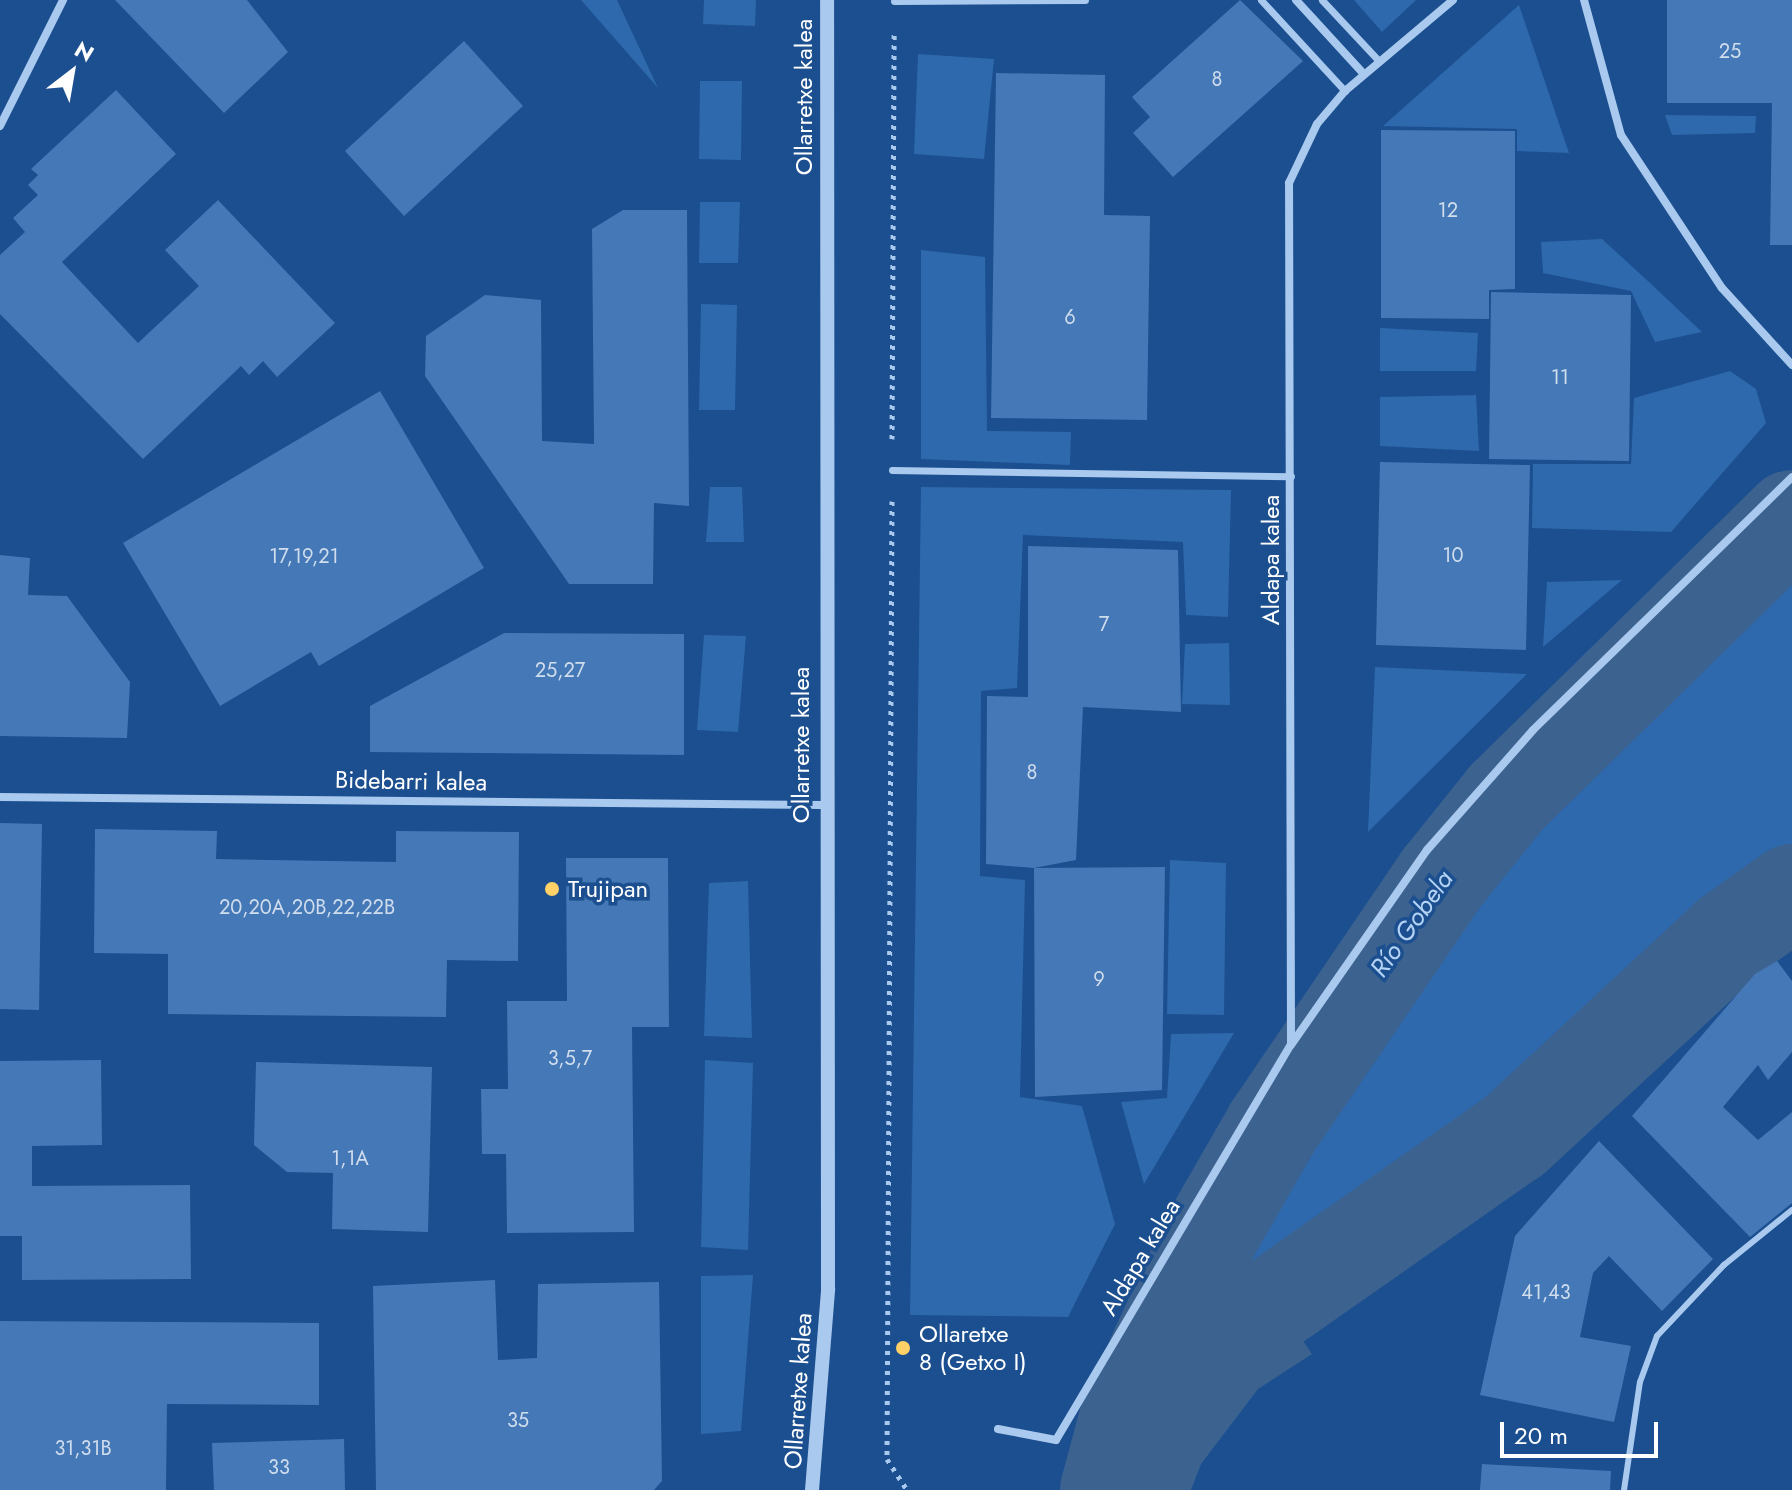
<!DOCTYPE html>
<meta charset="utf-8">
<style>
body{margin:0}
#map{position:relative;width:1792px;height:1490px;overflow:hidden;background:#1b4f8f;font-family:Jost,sans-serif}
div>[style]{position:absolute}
.green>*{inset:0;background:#2e69ad}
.water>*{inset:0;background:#3c6290}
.river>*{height:96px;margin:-48px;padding:0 48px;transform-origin:48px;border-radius:48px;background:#3c6290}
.building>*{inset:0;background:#4478b7}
.path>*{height:5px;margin-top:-2.5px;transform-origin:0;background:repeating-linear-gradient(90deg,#a9c9ee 0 4px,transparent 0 10px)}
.service>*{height:6px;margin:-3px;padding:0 3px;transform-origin:3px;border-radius:3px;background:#a9c9ee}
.pedestrian>*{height:7px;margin:-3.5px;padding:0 3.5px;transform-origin:3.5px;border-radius:3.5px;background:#a9c9ee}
.minor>*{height:8px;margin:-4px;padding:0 4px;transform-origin:4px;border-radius:4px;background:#a9c9ee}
.tertiary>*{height:14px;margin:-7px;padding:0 7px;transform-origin:7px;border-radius:7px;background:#a9c9ee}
.dots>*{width:22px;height:22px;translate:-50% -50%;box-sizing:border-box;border:4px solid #1b4f8f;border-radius:50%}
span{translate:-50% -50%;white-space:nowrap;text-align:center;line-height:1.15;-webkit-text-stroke:7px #1b4f8f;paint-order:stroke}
.number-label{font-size:20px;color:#d0dded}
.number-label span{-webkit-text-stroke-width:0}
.street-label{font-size:24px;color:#fff}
.poi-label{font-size:24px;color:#fff}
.left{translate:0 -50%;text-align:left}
.water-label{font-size:26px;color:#b5d3f5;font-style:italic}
.north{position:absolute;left:32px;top:32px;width:80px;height:80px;-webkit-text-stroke:6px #1b4f8f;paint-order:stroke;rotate:31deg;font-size:22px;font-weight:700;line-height:32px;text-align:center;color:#fff}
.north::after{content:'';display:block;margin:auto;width:28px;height:36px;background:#fff;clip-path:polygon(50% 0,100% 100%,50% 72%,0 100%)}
.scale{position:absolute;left:1500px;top:1422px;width:158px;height:36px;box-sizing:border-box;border:4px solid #fff;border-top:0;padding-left:10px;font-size:24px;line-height:28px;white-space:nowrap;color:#fff;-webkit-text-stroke:6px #1b4f8f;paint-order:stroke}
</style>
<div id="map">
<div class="green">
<div style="clip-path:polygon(581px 0,617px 0,658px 88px)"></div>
<div style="clip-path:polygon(704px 0,756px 0,755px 26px,703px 24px)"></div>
<div style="clip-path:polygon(1354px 0,1416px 0,1382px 32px)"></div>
<div style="clip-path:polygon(1519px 5px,1569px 153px,1517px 151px,1517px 129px,1383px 126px)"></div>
<div style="clip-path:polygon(918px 54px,994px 59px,984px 159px,914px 154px)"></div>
<div style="clip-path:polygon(700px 81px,742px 81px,741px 160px,699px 159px)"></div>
<div style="clip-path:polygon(1665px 115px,1756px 116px,1755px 133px,1672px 135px)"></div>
<div style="clip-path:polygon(700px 202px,740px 202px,738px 263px,699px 263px)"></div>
<div style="clip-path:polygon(1602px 239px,1649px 282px,1702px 332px,1655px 342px,1631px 291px,1543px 273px,1541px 242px)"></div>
<div style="clip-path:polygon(921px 250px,985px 257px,987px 431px,1071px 432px,1070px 465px,921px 459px)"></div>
<div style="clip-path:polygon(701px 304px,737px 305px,735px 410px,699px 410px)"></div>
<div style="clip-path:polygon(1380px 328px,1478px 333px,1476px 371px,1380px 371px)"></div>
<div style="clip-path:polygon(1730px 371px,1756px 389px,1766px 423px,1671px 532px,1532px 528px,1533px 464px,1631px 464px,1634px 398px)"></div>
<div style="clip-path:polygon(1476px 395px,1479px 451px,1380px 446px,1380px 397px)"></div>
<div style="clip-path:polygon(710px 487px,742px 487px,744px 542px,706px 542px)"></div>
<div style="clip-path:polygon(921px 487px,1231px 490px,1228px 617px,1186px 615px,1183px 542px,1023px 535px,1017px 688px,981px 691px,980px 876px,1025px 880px,1020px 1097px,1082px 1106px,1115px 1224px,1068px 1317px,910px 1315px)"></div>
<div style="clip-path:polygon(1792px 516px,1792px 892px,1730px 936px,1513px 1137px,1131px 1404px,1210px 1236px,1272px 1128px,1442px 878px,1506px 798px)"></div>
<div style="clip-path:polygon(1622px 580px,1543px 647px,1547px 582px)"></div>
<div style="clip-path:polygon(704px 635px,746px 636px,738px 732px,697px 730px)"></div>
<div style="clip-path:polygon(1229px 643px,1230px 705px,1182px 704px,1185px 644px)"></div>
<div style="clip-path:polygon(1375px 667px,1527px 674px,1368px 832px)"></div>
<div style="clip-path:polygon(1170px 860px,1226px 863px,1224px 1015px,1167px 1014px)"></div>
<div style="clip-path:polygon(748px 881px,752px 1038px,704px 1036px,709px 883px)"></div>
<div style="clip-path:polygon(1234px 1033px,1144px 1184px,1121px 1102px,1167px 1098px,1171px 1034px)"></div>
<div style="clip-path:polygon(705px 1060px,753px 1063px,748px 1250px,701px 1247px)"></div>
<div style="clip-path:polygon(753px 1275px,741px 1431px,701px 1434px,701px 1276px)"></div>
</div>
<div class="water">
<div style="clip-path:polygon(1210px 1236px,1277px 1302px,1312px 1354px,1258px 1389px,1201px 1464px,1191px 1490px,1072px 1490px)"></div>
</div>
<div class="river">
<div style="left:1155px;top:1356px;width:132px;rotate:-65.4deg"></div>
<div style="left:1210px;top:1236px;width:125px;rotate:-60.1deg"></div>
<div style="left:1272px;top:1128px;width:302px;rotate:-55.8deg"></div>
<div style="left:1442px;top:878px;width:102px;rotate:-51.3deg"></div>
<div style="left:1506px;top:798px;width:400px;rotate:-44.4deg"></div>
<div style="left:1108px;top:1490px;width:89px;rotate:-75deg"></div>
<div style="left:1131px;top:1404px;width:466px;rotate:-35deg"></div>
<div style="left:1513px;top:1137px;width:296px;rotate:-42.8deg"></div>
<div style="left:1730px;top:936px;width:76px;rotate:-35.4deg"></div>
</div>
<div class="building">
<div style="clip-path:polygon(115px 0,247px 0,288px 52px,224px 113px)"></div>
<div style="clip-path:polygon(1240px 0,1303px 61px,1173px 177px,1133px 133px,1150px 117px,1132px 97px)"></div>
<div style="clip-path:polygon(1667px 0,1792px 0,1792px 245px,1770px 245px,1772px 103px,1667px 103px)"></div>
<div style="clip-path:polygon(464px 41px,523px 106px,404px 216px,345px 151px)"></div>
<div style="clip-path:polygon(996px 73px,1105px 75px,1104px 215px,1150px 216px,1147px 420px,991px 418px)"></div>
<div style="clip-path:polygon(116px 90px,176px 154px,62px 262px,138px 343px,199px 286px,165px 250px,218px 200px,335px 323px,277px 377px,263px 361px,249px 375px,241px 366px,143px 459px,0 314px,0 255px,25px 232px,13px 218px,38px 195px,28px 185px,38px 175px,31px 169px)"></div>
<div style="clip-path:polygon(1381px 130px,1515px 131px,1515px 289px,1489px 290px,1489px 319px,1381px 318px)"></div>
<div style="clip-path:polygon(623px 210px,687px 210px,689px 506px,654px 503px,653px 584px,569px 584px,425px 376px,426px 336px,485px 295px,541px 300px,542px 441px,594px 444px,592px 229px)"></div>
<div style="clip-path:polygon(1491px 292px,1631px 295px,1629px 461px,1489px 459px)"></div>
<div style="clip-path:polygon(380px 391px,484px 568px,319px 666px,311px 652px,220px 706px,123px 543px)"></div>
<div style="clip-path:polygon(1380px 462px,1530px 465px,1526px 650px,1376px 645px)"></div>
<div style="clip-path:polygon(1028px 546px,1178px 550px,1181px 712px,1083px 707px,1076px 860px,1034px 868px,986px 864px,987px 696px,1028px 697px)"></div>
<div style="clip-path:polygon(0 555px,30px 558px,28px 595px,67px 596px,130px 682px,127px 738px,0 736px)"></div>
<div style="clip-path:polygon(504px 633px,684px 634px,684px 755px,370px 752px,370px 706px)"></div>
<div style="clip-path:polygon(0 823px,42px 824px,39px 1010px,0 1009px)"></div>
<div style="clip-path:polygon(95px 829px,217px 831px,216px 859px,396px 862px,396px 831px,519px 832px,518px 961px,447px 960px,446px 1017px,168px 1014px,168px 954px,94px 953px)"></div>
<div style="clip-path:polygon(566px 858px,668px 858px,669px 1027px,632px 1027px,634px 1232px,507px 1233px,506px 1154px,482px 1154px,481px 1089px,508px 1089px,507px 1001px,567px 1001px)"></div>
<div style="clip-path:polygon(1165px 867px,1162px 1090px,1035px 1097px,1034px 868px)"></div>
<div style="clip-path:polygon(1777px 961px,1792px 981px,1792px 1052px,1768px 1080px,1758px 1065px,1723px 1107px,1758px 1140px,1792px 1112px,1792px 1095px,1792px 1203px,1750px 1237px,1632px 1116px,1755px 974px)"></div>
<div style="clip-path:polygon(101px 1060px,102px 1145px,32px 1146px,32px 1186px,190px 1185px,191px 1279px,22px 1280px,22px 1236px,0 1236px,0 1061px)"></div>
<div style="clip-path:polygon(256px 1062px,432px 1067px,428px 1232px,332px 1229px,333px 1173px,287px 1172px,254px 1145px)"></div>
<div style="clip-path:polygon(1599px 1141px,1713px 1259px,1662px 1311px,1609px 1256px,1593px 1273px,1580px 1337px,1631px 1346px,1614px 1422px,1480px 1395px,1515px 1236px)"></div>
<div style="clip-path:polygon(495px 1280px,498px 1360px,537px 1358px,538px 1284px,659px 1282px,662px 1481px,654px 1490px,376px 1490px,373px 1286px)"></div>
<div style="clip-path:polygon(0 1321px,319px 1323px,319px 1405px,167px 1404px,166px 1490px,0 1490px)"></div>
<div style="clip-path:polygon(344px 1439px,345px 1490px,214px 1490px,212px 1443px)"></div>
<div style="clip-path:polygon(1482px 1464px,1611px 1471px,1610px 1490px,1480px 1490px)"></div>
</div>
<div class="path">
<div style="left:892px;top:439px;width:406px;rotate:-89.7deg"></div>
<div style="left:892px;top:501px;width:958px;rotate:90.3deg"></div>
<div style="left:887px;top:1459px;width:37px;rotate:57deg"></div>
</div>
<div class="service">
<div style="left:1624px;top:1490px;width:109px;rotate:-81.6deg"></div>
<div style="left:1640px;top:1382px;width:49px;rotate:-69.7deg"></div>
<div style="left:1657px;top:1336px;width:98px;rotate:-46.7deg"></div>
<div style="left:1724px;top:1265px;width:87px;rotate:-39deg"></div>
</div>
<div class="pedestrian">
<div style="left:1261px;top:0;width:124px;rotate:47.3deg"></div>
<div style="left:1322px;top:0;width:82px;rotate:47deg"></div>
<div style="left:894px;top:1px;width:191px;rotate:-0.3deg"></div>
<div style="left:892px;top:470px;width:399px;rotate:0.9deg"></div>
</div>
<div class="minor">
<div style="left:1296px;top:0;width:98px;rotate:47.5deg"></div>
<div style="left:1584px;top:0;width:140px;rotate:74.7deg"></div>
<div style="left:1621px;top:135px;width:183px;rotate:56.6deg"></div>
<div style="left:1722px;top:288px;width:104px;rotate:47.7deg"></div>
<div style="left:0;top:126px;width:141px;rotate:-63.4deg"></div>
<div style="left:0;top:797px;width:822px;rotate:0.56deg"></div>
<div style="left:1291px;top:1044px;width:861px;rotate:-90.13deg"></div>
<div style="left:1289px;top:183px;width:65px;rotate:-64.6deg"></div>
<div style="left:1317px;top:124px;width:43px;rotate:-49.7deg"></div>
<div style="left:1345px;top:91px;width:141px;rotate:-40.1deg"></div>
<div style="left:998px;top:1429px;width:59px;rotate:10.7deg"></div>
<div style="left:1056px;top:1440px;width:460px;rotate:-59.3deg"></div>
<div style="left:1291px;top:1045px;width:238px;rotate:-55.1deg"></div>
<div style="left:1427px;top:850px;width:160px;rotate:-48.5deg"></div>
<div style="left:1533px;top:730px;width:362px;rotate:-44.3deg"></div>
</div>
<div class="tertiary">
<div style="left:812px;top:1490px;width:202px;rotate:-85.4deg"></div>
<div style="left:828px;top:1289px;width:1289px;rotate:-90.04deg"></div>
</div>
<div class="dots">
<div style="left:552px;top:889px;background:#ffd166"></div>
<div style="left:903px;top:1348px;background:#ffd166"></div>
</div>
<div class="number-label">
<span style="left:1730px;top:51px">25</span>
<span style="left:1217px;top:79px">8</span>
<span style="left:1448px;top:210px">12</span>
<span style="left:1070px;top:317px">6</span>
<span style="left:1560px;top:377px">11</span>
<span style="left:1453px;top:555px">10</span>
<span style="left:304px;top:556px">17,19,21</span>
<span style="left:1104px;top:624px">7</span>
<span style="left:560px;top:670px">25,27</span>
<span style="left:1032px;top:772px">8</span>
<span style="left:307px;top:907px">20,20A,20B,22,22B</span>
<span style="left:1099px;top:979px">9</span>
<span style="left:570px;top:1058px">3,5,7</span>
<span style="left:350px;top:1158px">1,1A</span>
<span style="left:1546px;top:1292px">41,43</span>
<span style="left:518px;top:1420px">35</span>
<span style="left:83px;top:1448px">31,31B</span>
<span style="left:279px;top:1467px">33</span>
</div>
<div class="street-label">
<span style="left:804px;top:97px;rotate:-90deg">Ollarretxe kalea</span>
<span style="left:1271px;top:560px;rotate:-90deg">Aldapa kalea</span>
<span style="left:801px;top:745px;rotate:-90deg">Ollarretxe kalea</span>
<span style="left:411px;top:781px;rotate:1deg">Bidebarri kalea</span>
<span style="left:1140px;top:1257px;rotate:-59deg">Aldapa kalea</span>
<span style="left:798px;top:1391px;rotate:-86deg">Ollarretxe kalea</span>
</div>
<div class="poi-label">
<span class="left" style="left:568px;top:889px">Trujipan</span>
<span class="left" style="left:919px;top:1348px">Ollaretxe<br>8 (Getxo I)</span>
</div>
<div class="water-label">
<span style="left:1412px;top:924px;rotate:-55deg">Río Gobela</span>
</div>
<div class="north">N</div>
<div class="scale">20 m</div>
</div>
